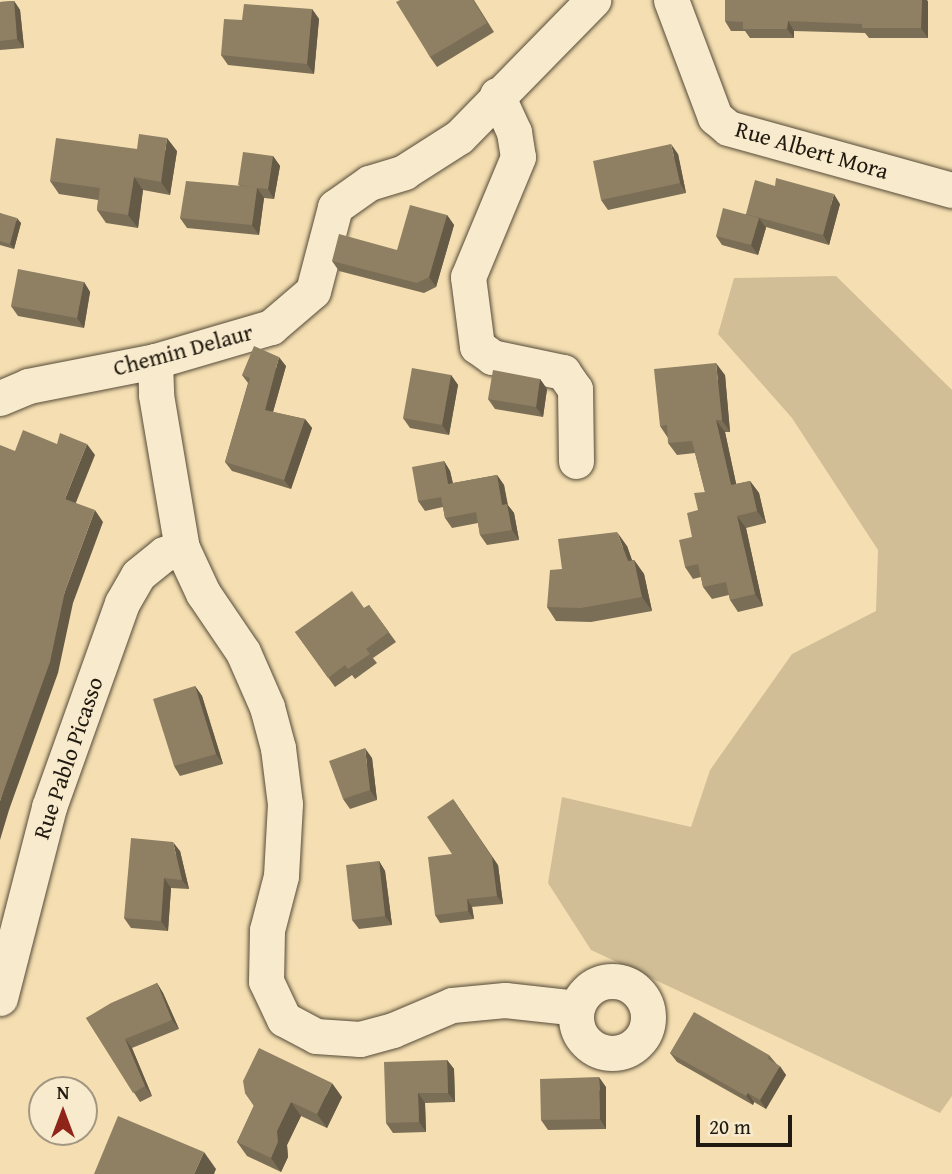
<!DOCTYPE html>
<style>
body{margin:0}
#map{position:relative;width:952px;height:1174px;overflow:hidden;background:#f5dfb2;font-family:"Gentium Book Plus",serif}
div>[style]{position:absolute}
.green>*{inset:0;background:#d1be96}
.roads{filter:drop-shadow(0 0 2px #564b38) drop-shadow(0 0 2px #564b38)}
.minor>*{height:35px;margin:-17.5px;padding:0 17.5px;transform-origin:17.5px;border-radius:17.5px;background:#f8eacd}
.minor>.ring{margin:-17.5px;padding:0;box-sizing:content-box;background:none;border:35px solid #f8eacd;border-radius:50%}
.wall>*{inset:0;background:#7b6e56}
.shaded-wall>*{inset:0;background:#645a46}
.building>*{inset:0;background:#8f8064}
span{translate:-50% -50%;white-space:nowrap;text-align:center;line-height:1.15;-webkit-text-stroke:5px #f8eacd;paint-order:stroke}
.street-label{font-size:23px;color:#211a10}
.north{position:absolute;left:28px;top:1076px;width:70px;height:70px;box-sizing:border-box;background:#f8eacd;border:2px solid #a29781;border-radius:50%;rotate:0deg;font-size:19px;font-weight:700;line-height:28px;text-align:center;color:#211a10}
.north::after{content:'';display:block;margin:auto;width:24px;height:32px;background:#8f2418;clip-path:polygon(50% 0,100% 100%,50% 72%,0 100%)}
.scale{position:absolute;left:696px;top:1115px;width:96px;height:32px;box-sizing:border-box;border:4px solid #211a10;border-top:0;padding-left:9px;font-size:21px;line-height:24px;white-space:nowrap;color:#211a10;-webkit-text-stroke:5px #f8eacd;paint-order:stroke}
</style>
<div id="map">
<div class="green">
<div style="clip-path:polygon(836px 276px,952px 390px,952px 1096px,940px 1113px,591px 950px,548px 883px,562px 797px,691px 827px,710px 770px,792px 654px,876px 611px,878px 550px,792px 418px,718px 334px,734px 278px)"></div>
</div>
<div class="roads">
<div class="minor">
<div style="left:671px;top:0;width:125px;rotate:69.4deg"></div>
<div style="left:715px;top:117px;width:17px;rotate:40deg"></div>
<div style="left:728px;top:128px;width:232px;rotate:15.5deg"></div>
<div style="left:497px;top:95px;width:41px;rotate:65.3deg"></div>
<div style="left:514px;top:132px;width:25px;rotate:81deg"></div>
<div style="left:518px;top:157px;width:130px;rotate:112.6deg"></div>
<div style="left:468px;top:277px;width:70px;rotate:82.6deg"></div>
<div style="left:477px;top:346px;width:19px;rotate:36deg"></div>
<div style="left:492px;top:357px;width:73px;rotate:11.9deg"></div>
<div style="left:563px;top:372px;width:21px;rotate:55deg"></div>
<div style="left:575px;top:389px;width:72px;rotate:89.2deg"></div>
<div style="left:155px;top:361px;width:34px;rotate:88deg"></div>
<div style="left:156px;top:395px;width:155px;rotate:80.4deg"></div>
<div style="left:182px;top:548px;width:50px;rotate:65deg"></div>
<div style="left:203px;top:593px;width:71px;rotate:55.9deg"></div>
<div style="left:243px;top:652px;width:60px;rotate:66.4deg"></div>
<div style="left:267px;top:707px;width:42px;rotate:75deg"></div>
<div style="left:278px;top:748px;width:56px;rotate:82.9deg"></div>
<div style="left:285px;top:804px;width:72px;rotate:93.2deg"></div>
<div style="left:281px;top:876px;width:56px;rotate:104.5deg"></div>
<div style="left:267px;top:930px;width:51px;rotate:91.1deg"></div>
<div style="left:266px;top:981px;width:42px;rotate:64.7deg"></div>
<div style="left:284px;top:1019px;width:36px;rotate:28deg"></div>
<div style="left:316px;top:1036px;width:44px;rotate:3.9deg"></div>
<div style="left:360px;top:1039px;width:34px;rotate:-15deg"></div>
<div style="left:393px;top:1030px;width:64px;rotate:-23deg"></div>
<div style="left:452px;top:1005px;width:53px;rotate:-5.4deg"></div>
<div style="left:505px;top:1000px;width:72px;rotate:6.3deg"></div>
<div style="left:0;top:398px;width:30px;rotate:-23deg"></div>
<div style="left:28px;top:386px;width:129px;rotate:-11.1deg"></div>
<div style="left:155px;top:361px;width:121px;rotate:-16.3deg"></div>
<div style="left:271px;top:327px;width:55px;rotate:-40.6deg"></div>
<div style="left:313px;top:291px;width:87px;rotate:-75.3deg"></div>
<div style="left:335px;top:207px;width:42px;rotate:-35.2deg"></div>
<div style="left:369px;top:183px;width:37px;rotate:-17deg"></div>
<div style="left:404px;top:172px;width:65px;rotate:-32.5deg"></div>
<div style="left:459px;top:137px;width:192px;rotate:-45.6deg"></div>
<div class="ring" style="left:576px;top:981px;width:37px;height:37px"></div>
<div style="left:0;top:998px;width:197px;rotate:-75.6deg"></div>
<div style="left:49px;top:807px;width:217px;rotate:-70.3deg"></div>
<div style="left:122px;top:603px;width:32px;rotate:-60deg"></div>
<div style="left:138px;top:575px;width:33px;rotate:-39deg"></div>
<div style="left:164px;top:554px;width:19px;rotate:-18deg"></div>
</div>
</div>
<div class="wall">
<div style="clip-path:polygon(400px 0,474px 0,494px 32px,437px 67px,430px 57px)"></div>
<div style="clip-path:polygon(725px 0,927px 0,928px 2px,928px 38px,869px 38px,865px 33px,794px 31px,794px 38px,750px 38px,745px 31px,731px 31px,725px 21px)"></div>
<div style="clip-path:polygon(14px 1px,20px 10px,24px 48px,0 50px,0 2px)"></div>
<div style="clip-path:polygon(312px 9px,319px 19px,314px 74px,228px 65px,221px 55px)"></div>
<div style="clip-path:polygon(137px 149px,177px 151px,170px 195px,143px 190px,138px 228px,106px 223px,97px 210px,98px 200px,59px 194px,50px 181px)"></div>
<div style="clip-path:polygon(678px 154px,686px 193px,608px 210px,601px 200px)"></div>
<div style="clip-path:polygon(273px 156px,280px 166px,274px 199px,264px 198px,259px 235px,187px 228px,180px 218px,239px 186px)"></div>
<div style="clip-path:polygon(840px 204px,829px 245px,766px 227px,758px 255px,722px 245px,716px 236px,746px 214px)"></div>
<div style="clip-path:polygon(0 213px,21px 223px,14px 249px,0 245px)"></div>
<div style="clip-path:polygon(447px 215px,454px 225px,436px 287px,424px 293px,339px 271px,332px 261px,397px 250px)"></div>
<div style="clip-path:polygon(84px 282px,90px 292px,84px 328px,18px 316px,11px 306px)"></div>
<div style="clip-path:polygon(286px 366px,273px 412px,305px 419px,312px 428px,291px 489px,232px 471px,225px 462px,248px 383px,242px 375px)"></div>
<div style="clip-path:polygon(451px 375px,458px 385px,449px 435px,410px 428px,403px 418px)"></div>
<div style="clip-path:polygon(725px 375px,730px 432px,725px 432px,736px 484px,750px 481px,759px 493px,766px 523px,746px 528px,763px 606px,738px 612px,730px 600px,729px 595px,712px 599px,703px 587px,701px 577px,693px 579px,685px 567px,698px 510px,705px 492px,695px 453px,677px 455px,668px 443px,668px 438px,660px 426px)"></div>
<div style="clip-path:polygon(540px 379px,547px 389px,543px 417px,495px 409px,488px 399px)"></div>
<div style="clip-path:polygon(444px 461px,450px 471px,453px 483px,497px 475px,504px 485px,507px 504px,514px 513px,519px 540px,487px 545px,480px 535px,478px 523px,452px 528px,445px 518px,443px 507px,425px 511px,418px 501px)"></div>
<div style="clip-path:polygon(627px 546px,632px 560px,634px 560px,644px 574px,652px 611px,591px 622px,556px 621px,547px 607px,562px 569px)"></div>
<div style="clip-path:polygon(369px 605px,396px 642px,373px 658px,377px 663px,355px 679px,352px 675px,335px 687px,295px 632px,364px 608px)"></div>
<div style="clip-path:polygon(195px 686px,202px 696px,223px 764px,180px 776px,174px 766px)"></div>
<div style="clip-path:polygon(372px 758px,377px 800px,350px 809px,343px 799px)"></div>
<div style="clip-path:polygon(180px 851px,189px 889px,171px 888px,168px 931px,131px 928px,124px 918px)"></div>
<div style="clip-path:polygon(379px 861px,385px 871px,392px 925px,359px 929px,352px 920px)"></div>
<div style="clip-path:polygon(498px 865px,503px 904px,472px 907px,474px 919px,440px 923px,435px 915px)"></div>
<div style="clip-path:polygon(157px 983px,163px 993px,179px 1029px,132px 1048px,152px 1096px,140px 1102px,86px 1018px)"></div>
<div style="clip-path:polygon(670px 1053px,769px 1055px,786px 1075px,766px 1109px,754px 1102px,753px 1105px,677px 1062px)"></div>
<div style="clip-path:polygon(447px 1060px,454px 1069px,455px 1102px,425px 1103px,426px 1132px,393px 1133px,386px 1123px)"></div>
<div style="clip-path:polygon(606px 1087px,606px 1129px,548px 1130px,541px 1120px)"></div>
<div style="clip-path:polygon(245px 1093px,342px 1097px,327px 1128px,301px 1116px,287px 1145px,288px 1157px,281px 1172px,247px 1156px,237px 1142px,254px 1106px)"></div>
</div>
<div class="shaded-wall">
<div style="clip-path:polygon(922px 0,927px 0,928px 2px,928px 38px,921px 28px)"></div>
<div style="clip-path:polygon(14px 1px,20px 10px,24px 48px,17px 39px)"></div>
<div style="clip-path:polygon(312px 9px,319px 19px,314px 74px,307px 64px)"></div>
<div style="clip-path:polygon(788px 21px,794px 31px,794px 38px,787px 29px)"></div>
<div style="clip-path:polygon(167px 138px,177px 151px,170px 195px,161px 182px)"></div>
<div style="clip-path:polygon(671px 144px,678px 154px,686px 193px,680px 183px)"></div>
<div style="clip-path:polygon(273px 156px,280px 166px,274px 199px,268px 189px)"></div>
<div style="clip-path:polygon(134px 177px,143px 190px,138px 228px,128px 215px)"></div>
<div style="clip-path:polygon(257px 188px,264px 198px,259px 235px,252px 225px)"></div>
<div style="clip-path:polygon(834px 194px,840px 204px,829px 245px,823px 235px)"></div>
<div style="clip-path:polygon(447px 215px,454px 225px,436px 287px,429px 277px)"></div>
<div style="clip-path:polygon(17px 218px,21px 223px,14px 249px,10px 244px)"></div>
<div style="clip-path:polygon(759px 218px,766px 228px,758px 255px,751px 245px)"></div>
<div style="clip-path:polygon(84px 282px,90px 292px,84px 328px,77px 318px)"></div>
<div style="clip-path:polygon(279px 357px,286px 366px,271px 419px,265px 410px)"></div>
<div style="clip-path:polygon(716px 363px,725px 375px,730px 432px,722px 420px)"></div>
<div style="clip-path:polygon(451px 375px,458px 385px,449px 435px,442px 425px)"></div>
<div style="clip-path:polygon(540px 379px,547px 389px,543px 417px,536px 407px)"></div>
<div style="clip-path:polygon(305px 419px,312px 428px,291px 489px,284px 480px)"></div>
<div style="clip-path:polygon(716px 420px,725px 432px,739px 497px,731px 485px)"></div>
<div style="clip-path:polygon(87px 444px,95px 455px,73px 510px,65px 499px)"></div>
<div style="clip-path:polygon(444px 461px,450px 471px,455px 494px,448px 484px)"></div>
<div style="clip-path:polygon(497px 475px,504px 485px,508px 505px,507px 504px,514px 513px,519px 540px,512px 530px,502px 505px)"></div>
<div style="clip-path:polygon(750px 481px,759px 493px,766px 523px,757px 511px)"></div>
<div style="clip-path:polygon(95px 510px,103px 522px,73px 603px,58px 673px,9px 810px,0 840px,0 801px,65px 591px)"></div>
<div style="clip-path:polygon(737px 516px,746px 528px,763px 606px,755px 594px)"></div>
<div style="clip-path:polygon(617px 532px,627px 546px,636px 572px,634px 560px,644px 574px,652px 611px,642px 597px)"></div>
<div style="clip-path:polygon(195px 686px,202px 696px,223px 764px,216px 754px)"></div>
<div style="clip-path:polygon(365px 748px,372px 758px,377px 800px,370px 790px)"></div>
<div style="clip-path:polygon(453px 799px,498px 865px,503px 904px,497px 896px)"></div>
<div style="clip-path:polygon(173px 842px,180px 851px,189px 889px,182px 880px)"></div>
<div style="clip-path:polygon(379px 861px,385px 871px,392px 925px,385px 916px)"></div>
<div style="clip-path:polygon(164px 878px,171px 888px,168px 931px,161px 921px)"></div>
<div style="clip-path:polygon(467px 899px,472px 907px,474px 919px,468px 911px)"></div>
<div style="clip-path:polygon(157px 983px,163px 993px,179px 1029px,172px 1020px)"></div>
<div style="clip-path:polygon(125px 1039px,132px 1048px,152px 1096px,145px 1086px)"></div>
<div style="clip-path:polygon(447px 1060px,454px 1069px,455px 1102px,448px 1093px)"></div>
<div style="clip-path:polygon(780px 1066px,786px 1075px,766px 1109px,760px 1100px)"></div>
<div style="clip-path:polygon(599px 1077px,606px 1087px,606px 1129px,600px 1119px)"></div>
<div style="clip-path:polygon(332px 1083px,342px 1097px,327px 1128px,317px 1114px)"></div>
<div style="clip-path:polygon(418px 1093px,425px 1103px,426px 1132px,419px 1122px)"></div>
<div style="clip-path:polygon(748px 1093px,754px 1102px,753px 1105px,746px 1096px)"></div>
<div style="clip-path:polygon(291px 1102px,301px 1116px,287px 1145px,288px 1157px,281px 1172px,271px 1158px,277px 1131px)"></div>
<div style="clip-path:polygon(204px 1152px,216px 1169px,214px 1174px,194px 1174px)"></div>
</div>
<div class="building">
<div style="clip-path:polygon(400px 0,473px 0,487px 23px,430px 57px,396px 2px)"></div>
<div style="clip-path:polygon(725px 0,922px 0,921px 28px,862px 28px,862px 24px,788px 21px,787px 29px,743px 29px,743px 22px,725px 21px)"></div>
<div style="clip-path:polygon(14px 1px,17px 39px,0 41px,0 2px)"></div>
<div style="clip-path:polygon(244px 4px,312px 9px,307px 64px,221px 55px,224px 19px,242px 20px)"></div>
<div style="clip-path:polygon(139px 134px,167px 138px,161px 182px,134px 177px,128px 215px,97px 210px,100px 188px,50px 181px,56px 138px,137px 149px)"></div>
<div style="clip-path:polygon(671px 144px,680px 183px,601px 200px,593px 161px)"></div>
<div style="clip-path:polygon(243px 152px,273px 156px,268px 189px,257px 188px,252px 225px,180px 218px,186px 181px,254px 187px,238px 185px)"></div>
<div style="clip-path:polygon(776px 178px,834px 194px,823px 235px,746px 214px,755px 180px,775px 186px)"></div>
<div style="clip-path:polygon(410px 205px,447px 215px,429px 277px,417px 283px,332px 261px,339px 234px,397px 250px)"></div>
<div style="clip-path:polygon(723px 208px,759px 218px,751px 245px,716px 236px)"></div>
<div style="clip-path:polygon(0 213px,17px 218px,10px 244px,0 241px)"></div>
<div style="clip-path:polygon(18px 269px,84px 282px,77px 318px,11px 306px)"></div>
<div style="clip-path:polygon(254px 346px,279px 357px,265px 410px,305px 419px,284px 480px,225px 462px,250px 378px,242px 375px)"></div>
<div style="clip-path:polygon(716px 363px,722px 420px,716px 420px,731px 485px,750px 481px,757px 511px,737px 516px,755px 594px,730px 600px,726px 582px,703px 587px,698px 564px,685px 567px,679px 540px,692px 537px,687px 513px,698px 510px,694px 493px,705px 492px,692px 441px,668px 443px,667px 425px,660px 426px,654px 369px)"></div>
<div style="clip-path:polygon(412px 368px,451px 375px,442px 425px,403px 418px)"></div>
<div style="clip-path:polygon(493px 370px,540px 379px,536px 407px,488px 399px)"></div>
<div style="clip-path:polygon(23px 430px,57px 444px,60px 433px,87px 444px,65px 499px,95px 510px,65px 591px,50px 662px,0 801px,0 445px,15px 451px)"></div>
<div style="clip-path:polygon(444px 461px,448px 484px,497px 475px,502px 505px,507px 504px,512px 530px,480px 535px,476px 512px,445px 518px,441px 497px,418px 501px,412px 467px)"></div>
<div style="clip-path:polygon(617px 532px,628px 561px,634px 560px,642px 597px,581px 608px,547px 607px,550px 570px,562px 569px,558px 539px)"></div>
<div style="clip-path:polygon(352px 591px,364px 608px,369px 605px,389px 632px,366px 649px,370px 654px,348px 669px,345px 665px,328px 678px,295px 632px)"></div>
<div style="clip-path:polygon(195px 686px,216px 754px,174px 766px,153px 699px)"></div>
<div style="clip-path:polygon(365px 748px,370px 790px,343px 799px,329px 761px)"></div>
<div style="clip-path:polygon(453px 799px,492px 857px,497px 896px,467px 899px,468px 911px,435px 915px,428px 857px,452px 854px,427px 817px)"></div>
<div style="clip-path:polygon(131px 838px,173px 842px,182px 880px,164px 878px,161px 921px,124px 918px)"></div>
<div style="clip-path:polygon(379px 861px,385px 916px,352px 920px,346px 865px)"></div>
<div style="clip-path:polygon(157px 983px,172px 1020px,125px 1039px,145px 1086px,133px 1093px,86px 1018px,111px 1003px)"></div>
<div style="clip-path:polygon(694px 1012px,769px 1055px,768px 1059px,780px 1066px,760px 1100px,748px 1093px,746px 1096px,670px 1053px)"></div>
<div style="clip-path:polygon(259px 1048px,332px 1083px,317px 1114px,291px 1102px,277px 1131px,278px 1142px,271px 1158px,237px 1142px,254px 1105px,245px 1093px,243px 1081px)"></div>
<div style="clip-path:polygon(447px 1060px,448px 1093px,418px 1093px,419px 1122px,386px 1123px,384px 1062px)"></div>
<div style="clip-path:polygon(599px 1077px,600px 1119px,541px 1120px,540px 1079px)"></div>
<div style="clip-path:polygon(118px 1116px,204px 1152px,194px 1174px,94px 1174px)"></div>
</div>
<div class="street-label">
<span style="left:812px;top:150px;rotate:16deg">Rue Albert Mora</span>
<span style="left:183px;top:350px;rotate:-15deg">Chemin Delaur</span>
<span style="left:68px;top:758px;rotate:-71deg">Rue Pablo Picasso</span>
</div>
<div class="north">N</div>
<div class="scale">20 m</div>
</div>
